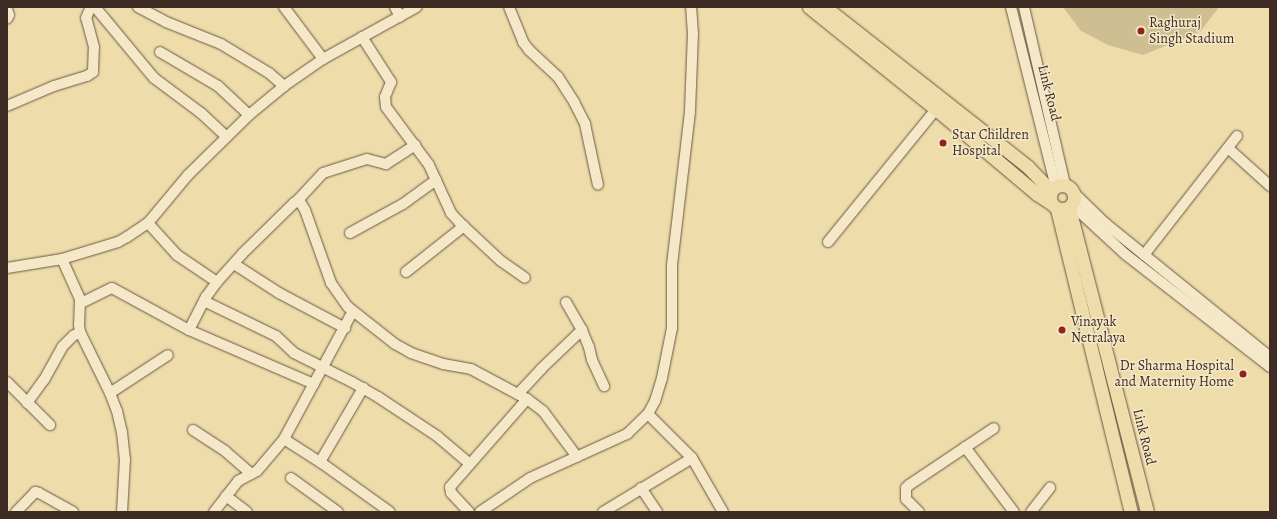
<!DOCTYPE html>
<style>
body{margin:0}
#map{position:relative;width:1277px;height:519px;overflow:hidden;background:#eedcaa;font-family:Alegreya,serif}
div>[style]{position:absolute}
.green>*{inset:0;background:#d0be93}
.roads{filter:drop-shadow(0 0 1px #6a5745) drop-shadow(0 0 1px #6a5745)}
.minor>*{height:10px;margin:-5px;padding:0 5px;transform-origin:5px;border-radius:5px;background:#f4e8c8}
.major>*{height:13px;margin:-6.5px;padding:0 6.5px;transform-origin:6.5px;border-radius:6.5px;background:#eedcaa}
.major>.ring{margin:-6.5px;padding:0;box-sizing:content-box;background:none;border:13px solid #eedcaa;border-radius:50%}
.dots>*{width:11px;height:11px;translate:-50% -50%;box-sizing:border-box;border:2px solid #f4e8c8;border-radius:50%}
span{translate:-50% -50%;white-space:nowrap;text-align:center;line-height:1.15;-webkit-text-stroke:3px #f4e8c8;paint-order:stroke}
.poi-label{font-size:14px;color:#3e2b23}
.left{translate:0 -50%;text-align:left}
.right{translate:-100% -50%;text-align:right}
.street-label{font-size:14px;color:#3e2b23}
.frame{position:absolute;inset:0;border:8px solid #3e2b23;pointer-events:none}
</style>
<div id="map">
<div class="green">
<div style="clip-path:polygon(1063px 7px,1219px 7px,1200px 32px,1143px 55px,1108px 45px,1081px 31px)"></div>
</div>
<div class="roads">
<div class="minor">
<div style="left:95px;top:7px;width:92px;rotate:50.3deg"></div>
<div style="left:154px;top:78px;width:59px;rotate:36.7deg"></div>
<div style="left:201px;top:113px;width:34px;rotate:43deg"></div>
<div style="left:138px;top:7px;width:32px;rotate:28deg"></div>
<div style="left:166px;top:22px;width:59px;rotate:21.8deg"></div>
<div style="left:221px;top:44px;width:56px;rotate:31.1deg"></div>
<div style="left:269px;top:73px;width:20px;rotate:41deg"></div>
<div style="left:284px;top:7px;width:65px;rotate:53.1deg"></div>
<div style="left:395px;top:7px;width:11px;rotate:63deg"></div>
<div style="left:509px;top:7px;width:38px;rotate:68deg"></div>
<div style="left:523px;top:42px;width:10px;rotate:53deg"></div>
<div style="left:529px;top:50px;width:40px;rotate:43deg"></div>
<div style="left:558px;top:77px;width:30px;rotate:57deg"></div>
<div style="left:574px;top:102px;width:25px;rotate:63deg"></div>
<div style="left:585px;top:124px;width:62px;rotate:78deg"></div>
<div style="left:1011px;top:7px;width:186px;rotate:76deg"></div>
<div style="left:1024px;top:7px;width:183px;rotate:77deg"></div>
<div style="left:7px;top:9px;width:6px;rotate:72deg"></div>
<div style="left:9px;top:15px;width:4px;rotate:117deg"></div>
<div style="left:362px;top:37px;width:54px;rotate:57.2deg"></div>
<div style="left:391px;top:82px;width:16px;rotate:112deg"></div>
<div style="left:385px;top:97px;width:10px;rotate:84deg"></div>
<div style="left:386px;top:107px;width:72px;rotate:53.4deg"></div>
<div style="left:429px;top:165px;width:53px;rotate:65.4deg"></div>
<div style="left:451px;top:213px;width:12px;rotate:48deg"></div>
<div style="left:459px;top:222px;width:57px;rotate:42.9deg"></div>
<div style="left:501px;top:261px;width:29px;rotate:35deg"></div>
<div style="left:160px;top:52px;width:67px;rotate:30.4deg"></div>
<div style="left:218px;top:86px;width:42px;rotate:43.1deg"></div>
<div style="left:7px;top:106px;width:51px;rotate:-23.1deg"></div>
<div style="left:54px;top:86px;width:34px;rotate:-17deg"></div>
<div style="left:87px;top:76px;width:7px;rotate:-34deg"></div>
<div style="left:93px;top:72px;width:25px;rotate:-88deg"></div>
<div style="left:94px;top:47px;width:30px;rotate:-105deg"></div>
<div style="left:86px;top:18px;width:12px;rotate:-66deg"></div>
<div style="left:1228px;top:148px;width:57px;rotate:42.1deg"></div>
<div style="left:1074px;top:193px;width:45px;rotate:44.1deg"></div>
<div style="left:1106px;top:224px;width:211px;rotate:39deg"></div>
<div style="left:297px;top:201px;width:38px;rotate:-47deg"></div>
<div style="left:323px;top:173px;width:46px;rotate:-17.7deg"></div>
<div style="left:367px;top:159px;width:20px;rotate:15deg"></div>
<div style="left:386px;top:164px;width:35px;rotate:-33deg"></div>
<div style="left:1072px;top:205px;width:72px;rotate:42.8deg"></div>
<div style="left:1125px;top:254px;width:184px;rotate:37.9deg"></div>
<div style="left:148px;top:223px;width:43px;rotate:47.8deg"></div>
<div style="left:177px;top:255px;width:48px;rotate:34deg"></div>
<div style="left:350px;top:233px;width:60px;rotate:-28.7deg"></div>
<div style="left:403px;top:204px;width:41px;rotate:-36deg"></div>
<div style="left:828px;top:242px;width:171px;rotate:-50.9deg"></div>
<div style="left:1144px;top:255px;width:151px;rotate:-52deg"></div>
<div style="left:62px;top:259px;width:44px;rotate:65.8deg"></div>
<div style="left:80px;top:299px;width:26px;rotate:92deg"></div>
<div style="left:79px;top:325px;width:7px;rotate:82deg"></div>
<div style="left:80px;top:332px;width:68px;rotate:63.8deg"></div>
<div style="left:110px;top:393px;width:19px;rotate:69deg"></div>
<div style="left:117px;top:411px;width:22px;rotate:77deg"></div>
<div style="left:122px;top:432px;width:27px;rotate:84deg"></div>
<div style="left:125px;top:459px;width:53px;rotate:93.2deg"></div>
<div style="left:234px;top:264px;width:54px;rotate:32.8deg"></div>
<div style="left:279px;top:293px;width:75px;rotate:27.9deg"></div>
<div style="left:7px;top:268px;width:56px;rotate:-9.3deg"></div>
<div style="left:62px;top:259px;width:59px;rotate:-16.9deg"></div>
<div style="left:118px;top:242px;width:10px;rotate:-29deg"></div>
<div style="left:127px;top:237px;width:25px;rotate:-34deg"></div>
<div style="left:148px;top:223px;width:62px;rotate:-50.2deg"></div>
<div style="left:188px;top:175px;width:86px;rotate:-44.5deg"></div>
<div style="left:249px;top:115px;width:45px;rotate:-39.6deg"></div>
<div style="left:284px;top:86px;width:47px;rotate:-34.7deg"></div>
<div style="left:323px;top:59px;width:107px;rotate:-29deg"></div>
<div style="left:406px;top:272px;width:74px;rotate:-38.4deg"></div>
<div style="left:204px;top:301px;width:80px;rotate:25.9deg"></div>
<div style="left:276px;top:336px;width:25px;rotate:43deg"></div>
<div style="left:294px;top:353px;width:65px;rotate:26.6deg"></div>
<div style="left:352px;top:382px;width:30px;rotate:30deg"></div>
<div style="left:378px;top:397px;width:71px;rotate:33.5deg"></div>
<div style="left:437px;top:436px;width:43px;rotate:40.3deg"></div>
<div style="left:81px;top:303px;width:34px;rotate:-26deg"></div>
<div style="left:112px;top:288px;width:88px;rotate:28.6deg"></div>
<div style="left:189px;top:330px;width:136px;rotate:23.4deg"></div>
<div style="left:189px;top:330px;width:37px;rotate:-63deg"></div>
<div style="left:206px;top:297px;width:19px;rotate:-54deg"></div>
<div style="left:217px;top:282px;width:38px;rotate:-48deg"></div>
<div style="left:242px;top:254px;width:73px;rotate:-44.4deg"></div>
<div style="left:294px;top:203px;width:4px;rotate:-34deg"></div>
<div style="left:297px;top:201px;width:3px;rotate:18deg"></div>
<div style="left:300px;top:202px;width:9px;rotate:58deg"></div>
<div style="left:305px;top:210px;width:77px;rotate:70.4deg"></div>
<div style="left:331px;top:283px;width:29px;rotate:55deg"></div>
<div style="left:348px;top:307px;width:60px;rotate:38.2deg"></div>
<div style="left:395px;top:344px;width:18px;rotate:29deg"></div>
<div style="left:411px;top:353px;width:34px;rotate:19deg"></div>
<div style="left:443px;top:364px;width:28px;rotate:10deg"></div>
<div style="left:471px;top:369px;width:64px;rotate:28.2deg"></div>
<div style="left:527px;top:399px;width:20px;rotate:37deg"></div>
<div style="left:543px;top:411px;width:57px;rotate:53.5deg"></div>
<div style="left:582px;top:330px;width:18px;rotate:68deg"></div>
<div style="left:589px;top:347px;width:13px;rotate:77deg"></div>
<div style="left:592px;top:360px;width:29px;rotate:65deg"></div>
<div style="left:7px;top:382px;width:61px;rotate:45deg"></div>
<div style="left:110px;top:393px;width:69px;rotate:-33.2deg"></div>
<div style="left:518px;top:394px;width:34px;rotate:-47deg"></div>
<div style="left:541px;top:369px;width:57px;rotate:-43.6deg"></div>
<div style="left:582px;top:330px;width:32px;rotate:-120deg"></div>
<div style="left:27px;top:403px;width:29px;rotate:-54deg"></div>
<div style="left:44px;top:380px;width:38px;rotate:-61deg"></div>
<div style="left:62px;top:347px;width:16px;rotate:-45deg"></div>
<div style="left:73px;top:336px;width:8px;rotate:-30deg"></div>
<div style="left:648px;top:414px;width:62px;rotate:45deg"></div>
<div style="left:692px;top:458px;width:62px;rotate:60.1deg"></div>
<div style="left:193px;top:430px;width:38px;rotate:33deg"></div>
<div style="left:225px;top:451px;width:35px;rotate:41deg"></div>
<div style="left:284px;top:439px;width:46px;rotate:32.7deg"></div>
<div style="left:323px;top:464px;width:82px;rotate:35.6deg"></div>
<div style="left:965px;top:447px;width:81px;rotate:53deg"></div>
<div style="left:320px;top:462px;width:86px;rotate:-59.8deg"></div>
<div style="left:291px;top:478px;width:58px;rotate:35.9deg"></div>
<div style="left:641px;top:488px;width:29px;rotate:56deg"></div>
<div style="left:226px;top:496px;width:26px;rotate:37deg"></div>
<div style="left:16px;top:512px;width:28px;rotate:-46deg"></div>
<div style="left:35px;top:492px;width:4px;rotate:14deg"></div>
<div style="left:39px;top:493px;width:39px;rotate:29deg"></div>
<div style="left:214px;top:512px;width:39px;rotate:-52deg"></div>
<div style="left:238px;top:481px;width:21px;rotate:-28deg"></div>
<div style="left:257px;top:471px;width:42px;rotate:-49.8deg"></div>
<div style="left:284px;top:439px;width:145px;rotate:-61.7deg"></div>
<div style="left:469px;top:512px;width:26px;rotate:-133deg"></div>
<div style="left:451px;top:493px;width:6px;rotate:-99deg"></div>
<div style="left:450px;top:487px;width:117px;rotate:-48.8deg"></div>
<div style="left:480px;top:512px;width:60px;rotate:-34.2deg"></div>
<div style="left:530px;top:478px;width:107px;rotate:-24.4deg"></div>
<div style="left:627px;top:434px;width:29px;rotate:-44deg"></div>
<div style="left:648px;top:414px;width:15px;rotate:-62deg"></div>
<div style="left:655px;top:401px;width:24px;rotate:-73deg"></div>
<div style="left:662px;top:378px;width:51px;rotate:-78.7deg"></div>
<div style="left:672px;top:328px;width:63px;rotate:-90deg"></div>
<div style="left:672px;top:265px;width:155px;rotate:-83.3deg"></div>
<div style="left:690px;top:111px;width:77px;rotate:-87.8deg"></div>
<div style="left:693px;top:34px;width:27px;rotate:-94deg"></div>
<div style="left:603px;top:512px;width:104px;rotate:-31.2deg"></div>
<div style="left:919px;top:512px;width:18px;rotate:-135deg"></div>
<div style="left:906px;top:499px;width:11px;rotate:-90deg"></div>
<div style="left:906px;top:488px;width:4px;rotate:-45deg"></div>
<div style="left:909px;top:485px;width:102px;rotate:-33.8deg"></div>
<div style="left:1031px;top:512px;width:31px;rotate:-52deg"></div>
</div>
<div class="major">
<div style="left:809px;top:7px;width:163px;rotate:38.8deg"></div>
<div style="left:936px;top:109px;width:132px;rotate:40.1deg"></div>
<div style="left:1037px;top:194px;width:17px;rotate:33deg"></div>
<div style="left:825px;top:7px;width:258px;rotate:38.2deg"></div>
<div style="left:1028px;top:167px;width:33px;rotate:46deg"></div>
<div class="ring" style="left:1050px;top:185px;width:11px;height:11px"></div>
<div style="left:1069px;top:208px;width:314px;rotate:75.6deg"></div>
<div style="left:1057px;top:209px;width:312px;rotate:76.3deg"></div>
</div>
</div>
<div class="dots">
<div style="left:1141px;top:31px;background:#8f2418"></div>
<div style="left:943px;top:143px;background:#8f2418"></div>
<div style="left:1062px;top:330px;background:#8f2418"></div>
<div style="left:1243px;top:374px;background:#8f2418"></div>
</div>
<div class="poi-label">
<span class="left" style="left:1149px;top:31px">Raghuraj<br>Singh Stadium</span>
<span class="left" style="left:952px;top:143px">Star Children<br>Hospital</span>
<span class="left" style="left:1071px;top:330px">Vinayak<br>Netralaya</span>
<span class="right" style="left:1234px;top:374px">Dr Sharma Hospital<br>and Maternity Home</span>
</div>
<div class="street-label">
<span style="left:1049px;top:93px;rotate:76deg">Link Road</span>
<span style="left:1144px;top:437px;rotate:76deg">Link Road</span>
</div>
<div class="frame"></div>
</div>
